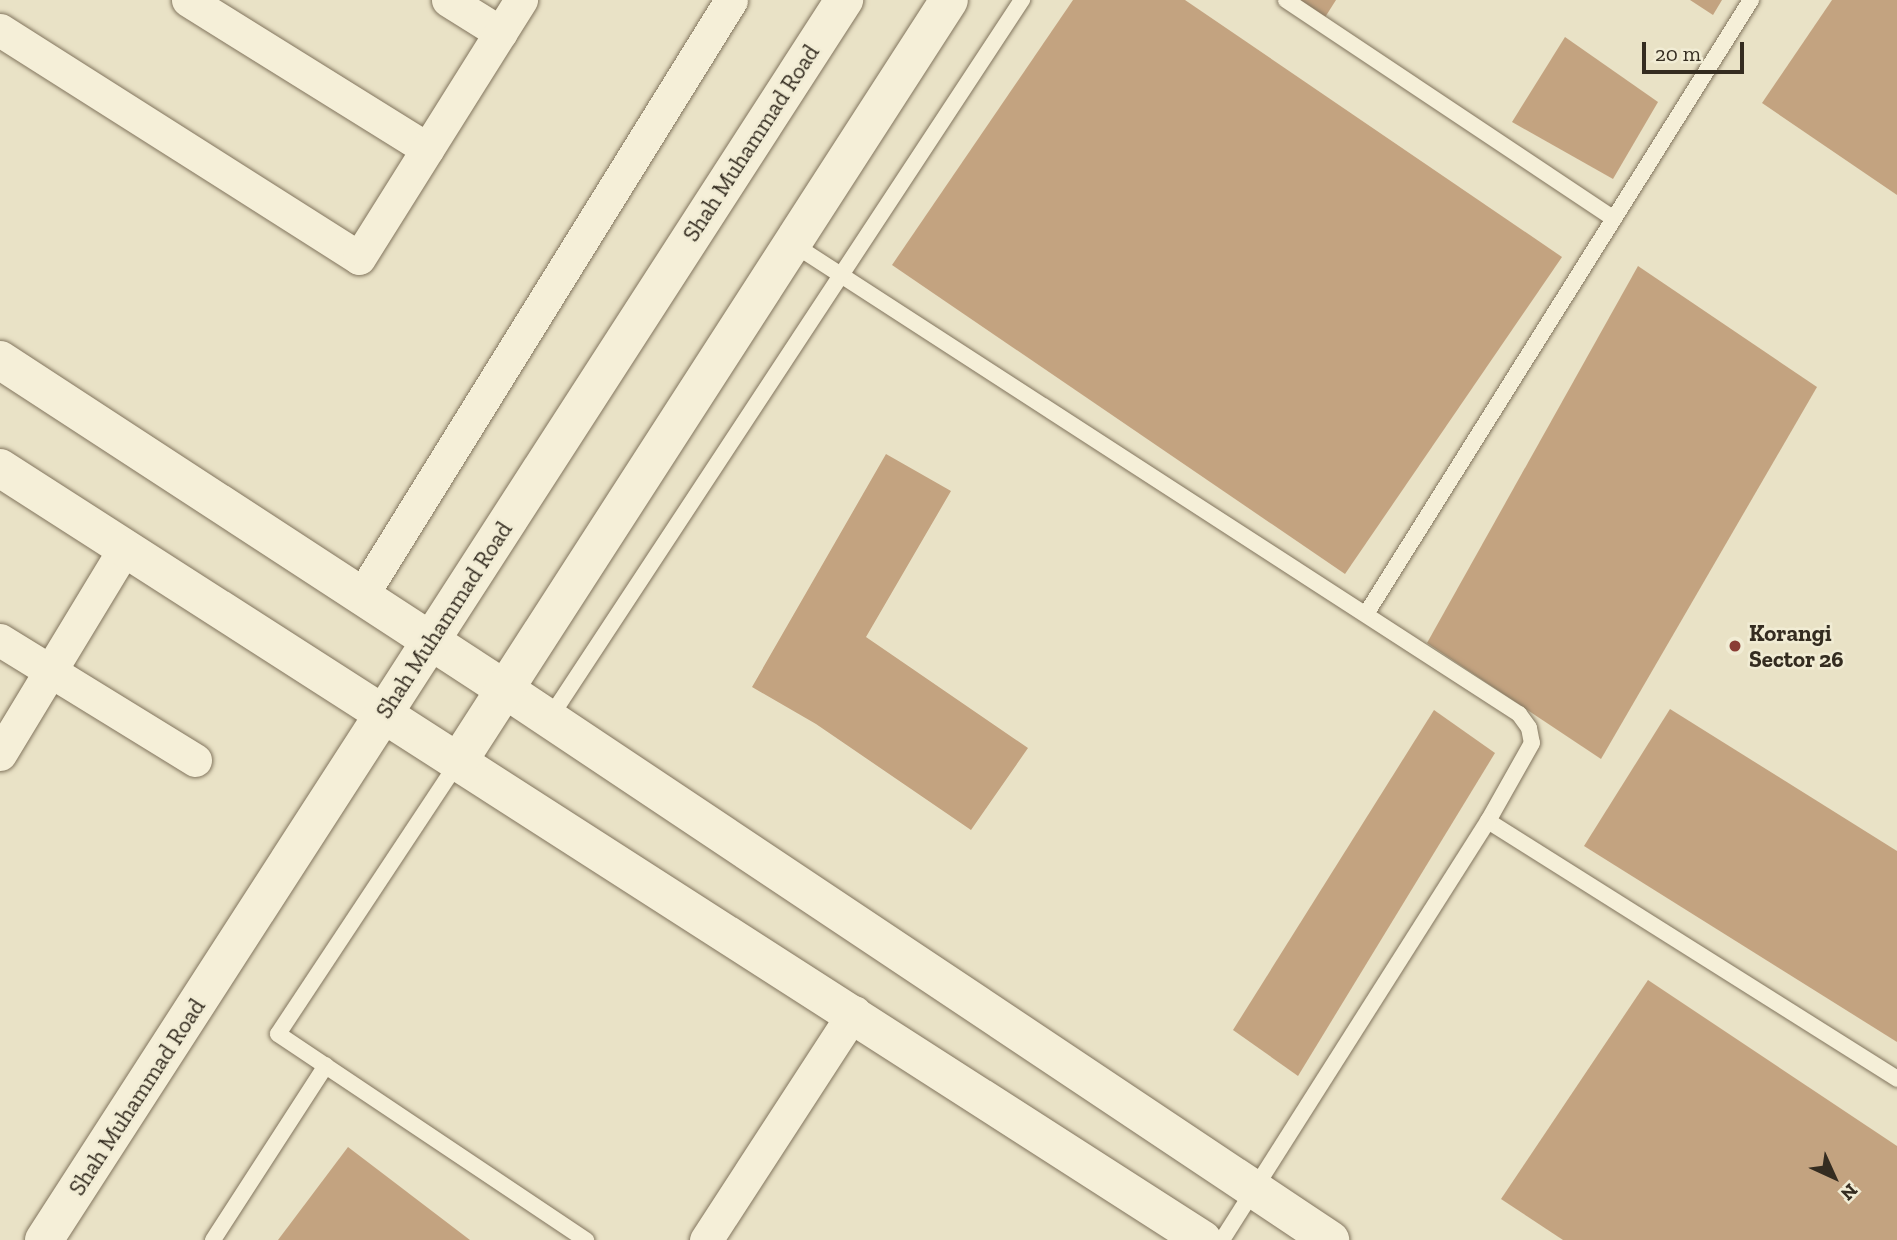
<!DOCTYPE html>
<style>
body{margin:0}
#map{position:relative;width:1897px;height:1240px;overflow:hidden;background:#e9e2c6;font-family:"Zilla Slab",serif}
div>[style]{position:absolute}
.building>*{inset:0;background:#c3a380}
.roads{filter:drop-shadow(0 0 2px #82755e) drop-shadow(0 0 2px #82755e)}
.lane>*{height:16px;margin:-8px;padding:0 8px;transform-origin:8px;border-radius:8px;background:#f5efd8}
.street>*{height:33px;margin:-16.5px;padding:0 16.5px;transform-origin:16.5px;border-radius:16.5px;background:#f5efd8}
.secondary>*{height:38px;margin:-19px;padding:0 19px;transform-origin:19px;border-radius:19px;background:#f5efd8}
.dots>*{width:19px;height:19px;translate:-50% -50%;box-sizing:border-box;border:4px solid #f1ecd4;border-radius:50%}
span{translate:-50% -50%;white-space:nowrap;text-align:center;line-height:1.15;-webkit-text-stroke:5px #f1ecd4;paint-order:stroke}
.street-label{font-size:23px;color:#342c20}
.poi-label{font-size:23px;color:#342c20;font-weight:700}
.left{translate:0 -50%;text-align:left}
.north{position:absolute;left:1799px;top:1142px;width:70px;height:70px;-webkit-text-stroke:5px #f1ecd4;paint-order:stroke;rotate:135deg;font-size:19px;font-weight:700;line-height:28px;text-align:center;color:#342c20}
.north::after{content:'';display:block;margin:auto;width:24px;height:32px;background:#342c20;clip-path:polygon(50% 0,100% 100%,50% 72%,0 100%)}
.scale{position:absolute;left:1642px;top:42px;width:102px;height:32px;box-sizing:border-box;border:4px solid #342c20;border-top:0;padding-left:9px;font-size:21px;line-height:24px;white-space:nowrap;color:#342c20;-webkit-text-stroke:5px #f1ecd4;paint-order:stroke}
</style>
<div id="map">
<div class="building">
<div style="clip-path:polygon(1073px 0,1185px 0,1562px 257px,1345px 574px,892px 265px)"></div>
<div style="clip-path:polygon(1288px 0,1336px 0,1322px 22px)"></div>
<div style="clip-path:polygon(1690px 0,1722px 0,1713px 15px)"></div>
<div style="clip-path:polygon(1832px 0,1897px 0,1897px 195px,1762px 103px)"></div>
<div style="clip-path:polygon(1565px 37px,1658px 102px,1613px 179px,1512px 122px)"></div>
<div style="clip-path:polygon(1638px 266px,1817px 387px,1601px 759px,1427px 643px)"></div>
<div style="clip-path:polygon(886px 454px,951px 491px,866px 637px,1028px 748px,971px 830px,816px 724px,752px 687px)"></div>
<div style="clip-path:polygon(1670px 709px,1897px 851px,1897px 1042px,1584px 846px)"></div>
<div style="clip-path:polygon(1434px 710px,1495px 753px,1298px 1076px,1233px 1030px)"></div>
<div style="clip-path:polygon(1648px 980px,1897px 1146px,1897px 1240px,1563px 1240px,1501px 1199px)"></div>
<div style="clip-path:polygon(348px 1147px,470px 1240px,278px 1240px)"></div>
</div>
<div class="roads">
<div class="lane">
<div style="left:1286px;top:0;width:394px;rotate:33.7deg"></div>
<div style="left:793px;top:244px;width:865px;rotate:32.92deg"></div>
<div style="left:1519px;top:714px;width:17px;rotate:54deg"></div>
<div style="left:1529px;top:728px;width:15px;rotate:79deg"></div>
<div style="left:1532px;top:743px;width:90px;rotate:119.4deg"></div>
<div style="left:1488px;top:821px;width:484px;rotate:32.2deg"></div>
<div style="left:1366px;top:614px;width:725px;rotate:-57.91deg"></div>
<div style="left:549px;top:719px;width:861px;rotate:-56.66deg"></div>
<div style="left:458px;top:762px;width:326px;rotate:123.5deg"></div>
<div style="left:278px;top:1034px;width:371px;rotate:33.8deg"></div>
<div style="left:213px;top:1240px;width:208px;rotate:-57.1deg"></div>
<div style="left:1222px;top:1240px;width:496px;rotate:-57.6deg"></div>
</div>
<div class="street">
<div style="left:188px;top:0;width:282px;rotate:31.9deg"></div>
<div style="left:448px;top:0;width:62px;rotate:31.9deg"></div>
<div style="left:0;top:30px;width:425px;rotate:32.4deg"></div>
<div style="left:359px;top:258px;width:305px;rotate:-57.9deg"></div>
<div style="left:362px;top:595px;width:700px;rotate:-58.19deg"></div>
<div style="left:0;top:640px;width:229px;rotate:31.6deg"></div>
<div style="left:0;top:754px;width:240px;rotate:-58.8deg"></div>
<div style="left:706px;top:1240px;width:272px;rotate:-57deg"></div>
</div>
<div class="secondary">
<div style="left:0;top:360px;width:604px;rotate:33.11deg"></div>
<div style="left:506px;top:690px;width:991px;rotate:33.72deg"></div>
<div style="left:0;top:468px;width:1429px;rotate:32.69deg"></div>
<div style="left:458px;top:762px;width:906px;rotate:-57.2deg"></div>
<div style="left:44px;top:1240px;width:1476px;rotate:-57.17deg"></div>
</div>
</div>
<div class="dots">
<div style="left:1735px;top:646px;background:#8a3d35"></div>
</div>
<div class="street-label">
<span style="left:751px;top:143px;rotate:-57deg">Shah Muhammad Road</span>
<span style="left:444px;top:620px;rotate:-57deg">Shah Muhammad Road</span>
<span style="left:137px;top:1097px;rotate:-57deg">Shah Muhammad Road</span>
</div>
<div class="poi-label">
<span class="left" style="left:1749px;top:646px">Korangi<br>Sector 26</span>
</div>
<div class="north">N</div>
<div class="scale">20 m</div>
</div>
